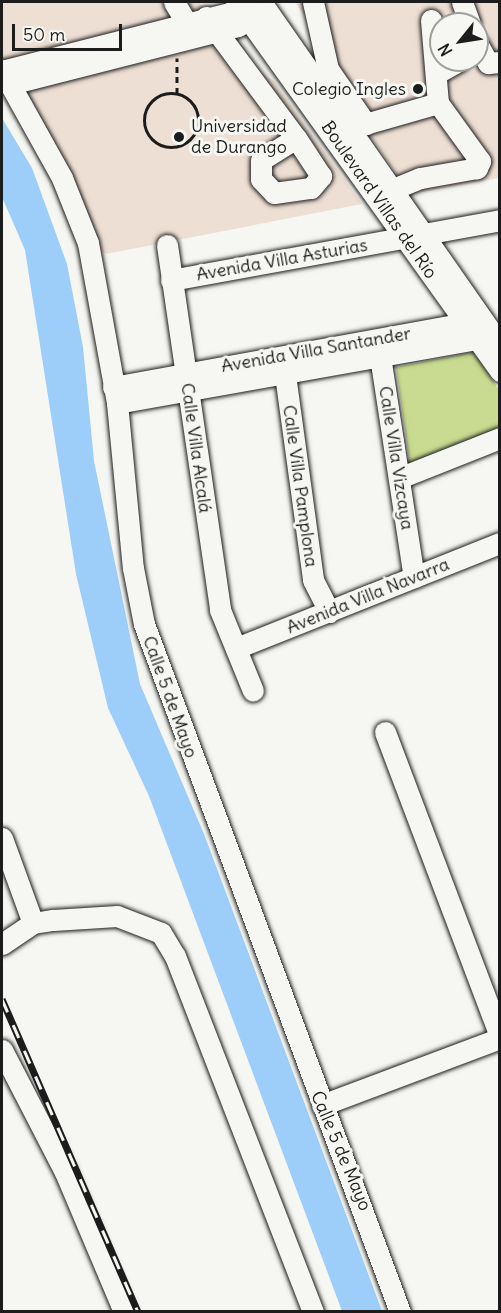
<!DOCTYPE html>
<meta charset="utf-8">
<style>
body{margin:0}
#map{position:relative;width:501px;height:1313px;overflow:hidden;background:#f6f6f2;font-family:Delius,sans-serif}
div>[style]{position:absolute}
.built>*{inset:0;background:#eedfd4}
.green>*{inset:0;background:#c8db90}
.water>*{inset:0;background:#9ccef9}
.path>*{height:3px;margin-top:-1.5px;transform-origin:0;background:repeating-linear-gradient(90deg,#1c1c1c 0 6px,transparent 0 10.5px)}
.path>.ring{margin:-1.5px;padding:0;box-sizing:content-box;background:none;border:3px solid #1c1c1c;border-radius:50%}
.roads{filter:drop-shadow(0 0 2px #1c1c1c) drop-shadow(0 0 2px #1c1c1c)}
.minor>*{height:21px;margin:-10.5px;padding:0 10.5px;transform-origin:10.5px;border-radius:10.5px;background:#f6f6f2}
.rail>*{height:7px;margin-top:-3.5px;transform-origin:0;background:repeating-linear-gradient(90deg,#f6f6f2 0 14px,#1c1c1c 0 28px);box-sizing:border-box;border-block:2px solid #1c1c1c}
.dots>*{width:16px;height:16px;translate:-50% -50%;box-sizing:border-box;border:3px solid #f6f6f2;border-radius:50%}
span{translate:-50% -50%;white-space:nowrap;text-align:center;line-height:1.15;-webkit-text-stroke:6px #f6f6f2;paint-order:stroke}
.poi-label{font-size:18px;color:#1c1c1c}
.right{translate:-100% -50%;text-align:right}
.left{translate:0 -50%;text-align:left}
.street-label{font-size:18px;color:#1c1c1c}
.frame{position:absolute;inset:0;border:3px solid #1c1c1c;pointer-events:none}
.north{position:absolute;left:429px;top:12px;width:60px;height:60px;box-sizing:border-box;background:#f6f6f2;border:2px solid #9f9f9c;border-radius:50%;rotate:240deg;font-size:16px;font-weight:700;line-height:24px;text-align:center;color:#1c1c1c}
.north::after{content:'';display:block;margin:auto;width:21px;height:27px;background:#1c1c1c;clip-path:polygon(50% 0,100% 100%,50% 72%,0 100%)}
.scale{position:absolute;left:12px;top:24px;width:110px;height:27px;box-sizing:border-box;border:3px solid #1c1c1c;border-top:0;padding-left:8px;font-size:18px;line-height:21px;white-space:nowrap;color:#1c1c1c;-webkit-text-stroke:4px #f6f6f2;paint-order:stroke}
</style>
<div id="map">
<div class="built">
<div style="clip-path:polygon(2px 2px,199px 2px,247px 62px,274px 81px,362px 204px,106px 254px,94px 247px,2px 65px)"></div>
<div style="clip-path:polygon(evenodd,295px 2px,499px 2px,499px 178px,411px 194px,320px 64px,314px 30px,295px 2px,441px 24px,477px 24px,477px 60px,441px 60px,441px 24px)"></div>
</div>
<div class="green">
<div style="clip-path:polygon(474px 352px,499px 390px,499px 434px,410px 465px,396px 367px)"></div>
</div>
<div class="water">
<div style="clip-path:polygon(2px 118px,32px 168px,67px 264px,83px 347px,94px 461px,140px 684px,204px 834px,382px 1311px,342px 1311px,149px 796px,108px 708px,76px 574px,25px 250px,2px 197px)"></div>
</div>
<div class="path">
<div class="ring" style="left:144px;top:93px;width:51px;height:51px"></div>
<div style="left:177px;top:93px;width:35px;rotate:-90deg"></div>
</div>
<div class="roads">
<div class="minor">
<div style="left:174px;top:2px;width:21px;rotate:59deg"></div>
<div style="left:236px;top:2px;width:454px;rotate:54.4deg"></div>
<div style="left:261px;top:2px;width:418px;rotate:55.1deg"></div>
<div style="left:313px;top:2px;width:69px;rotate:77.4deg"></div>
<div style="left:328px;top:69px;width:67px;rotate:55.4deg"></div>
<div style="left:462px;top:2px;width:23px;rotate:70deg"></div>
<div style="left:206px;top:17px;width:151px;rotate:53.4deg"></div>
<div style="left:296px;top:138px;width:41px;rotate:147.8deg"></div>
<div style="left:261px;top:160px;width:19px;rotate:90deg"></div>
<div style="left:261px;top:179px;width:19px;rotate:47deg"></div>
<div style="left:274px;top:193px;width:37px;rotate:-8deg"></div>
<div style="left:311px;top:188px;width:16px;rotate:-50deg"></div>
<div style="left:321px;top:176px;width:45px;rotate:-123.3deg"></div>
<div style="left:431px;top:20px;width:83px;rotate:85.2deg"></div>
<div style="left:477px;top:43px;width:23px;rotate:61deg"></div>
<div style="left:488px;top:63px;width:12px;rotate:-5deg"></div>
<div style="left:2px;top:70px;width:124px;rotate:60.9deg"></div>
<div style="left:62px;top:178px;width:70px;rotate:68.2deg"></div>
<div style="left:88px;top:243px;width:163px;rotate:79.7deg"></div>
<div style="left:117px;top:403px;width:166px;rotate:84.5deg"></div>
<div style="left:133px;top:568px;width:57px;rotate:78.9deg"></div>
<div style="left:144px;top:624px;width:734px;rotate:69.59deg"></div>
<div style="left:2px;top:71px;width:248px;rotate:-14.3deg"></div>
<div style="left:242px;top:10px;width:11px;rotate:-49deg"></div>
<div style="left:437px;top:73px;width:26px;rotate:-29deg"></div>
<div style="left:10px;top:84px;width:235px;rotate:-14.3deg"></div>
<div style="left:238px;top:26px;width:25px;rotate:-27deg"></div>
<div style="left:351px;top:128px;width:91px;rotate:-16deg"></div>
<div style="left:438px;top:103px;width:72px;rotate:54.1deg"></div>
<div style="left:480px;top:161px;width:8px;rotate:113deg"></div>
<div style="left:477px;top:168px;width:58px;rotate:170deg"></div>
<div style="left:420px;top:178px;width:42px;rotate:157.7deg"></div>
<div style="left:167px;top:245px;width:369px;rotate:81.7deg"></div>
<div style="left:220px;top:610px;width:87px;rotate:67.8deg"></div>
<div style="left:171px;top:280px;width:334px;rotate:-10.3deg"></div>
<div style="left:378px;top:343px;width:237px;rotate:81.3deg"></div>
<div style="left:283px;top:360px;width:222px;rotate:82.2deg"></div>
<div style="left:313px;top:580px;width:36px;rotate:63deg"></div>
<div style="left:113px;top:387px;width:369px;rotate:-10.3deg"></div>
<div style="left:117px;top:403px;width:377px;rotate:-10.1deg"></div>
<div style="left:399px;top:478px;width:109px;rotate:-21.6deg"></div>
<div style="left:236px;top:648px;width:284px;rotate:-21.7deg"></div>
<div style="left:385px;top:732px;width:326px;rotate:69.3deg"></div>
<div style="left:2px;top:838px;width:90px;rotate:70deg"></div>
<div style="left:2px;top:944px;width:37px;rotate:-34deg"></div>
<div style="left:33px;top:923px;width:20px;rotate:-9deg"></div>
<div style="left:53px;top:920px;width:64px;rotate:-3.6deg"></div>
<div style="left:117px;top:916px;width:47px;rotate:21.1deg"></div>
<div style="left:161px;top:933px;width:27px;rotate:59deg"></div>
<div style="left:175px;top:956px;width:382px;rotate:68.8deg"></div>
<div style="left:2px;top:1050px;width:137px;rotate:62.7deg"></div>
<div style="left:65px;top:1172px;width:152px;rotate:67.1deg"></div>
<div style="left:322px;top:1105px;width:190px;rotate:-20.6deg"></div>
</div>
</div>
<div class="rail">
<div style="left:2px;top:999px;width:341px;rotate:66.5deg"></div>
</div>
<div class="dots">
<div style="left:418px;top:89px;background:#1c1c1c"></div>
<div style="left:179px;top:137px;background:#1c1c1c"></div>
</div>
<div class="poi-label">
<span class="right" style="left:406px;top:89px">Colegio Ingles</span>
<span class="left" style="left:191px;top:137px">Universidad<br>de Durango</span>
</div>
<div class="street-label">
<span style="left:379px;top:200px;rotate:55deg">Boulevard Villas del Río</span>
<span style="left:282px;top:260px;rotate:-10deg">Avenida Villa Asturias</span>
<span style="left:316px;top:350px;rotate:-10deg">Avenida Villa Santander</span>
<span style="left:196px;top:448px;rotate:82deg">Calle Villa Alcalá</span>
<span style="left:396px;top:458px;rotate:81deg">Calle Villa Vizcaya</span>
<span style="left:300px;top:486px;rotate:82deg">Calle Villa Pamplona</span>
<span style="left:368px;top:596px;rotate:-22deg">Avenida Villa Navarra</span>
<span style="left:170px;top:697px;rotate:70deg">Calle 5 de Mayo</span>
<span style="left:341px;top:1151px;rotate:67deg">Calle 5 de Mayo</span>
</div>
<div class="frame"></div>
<div class="north">N</div>
<div class="scale">50 m</div>
</div>
